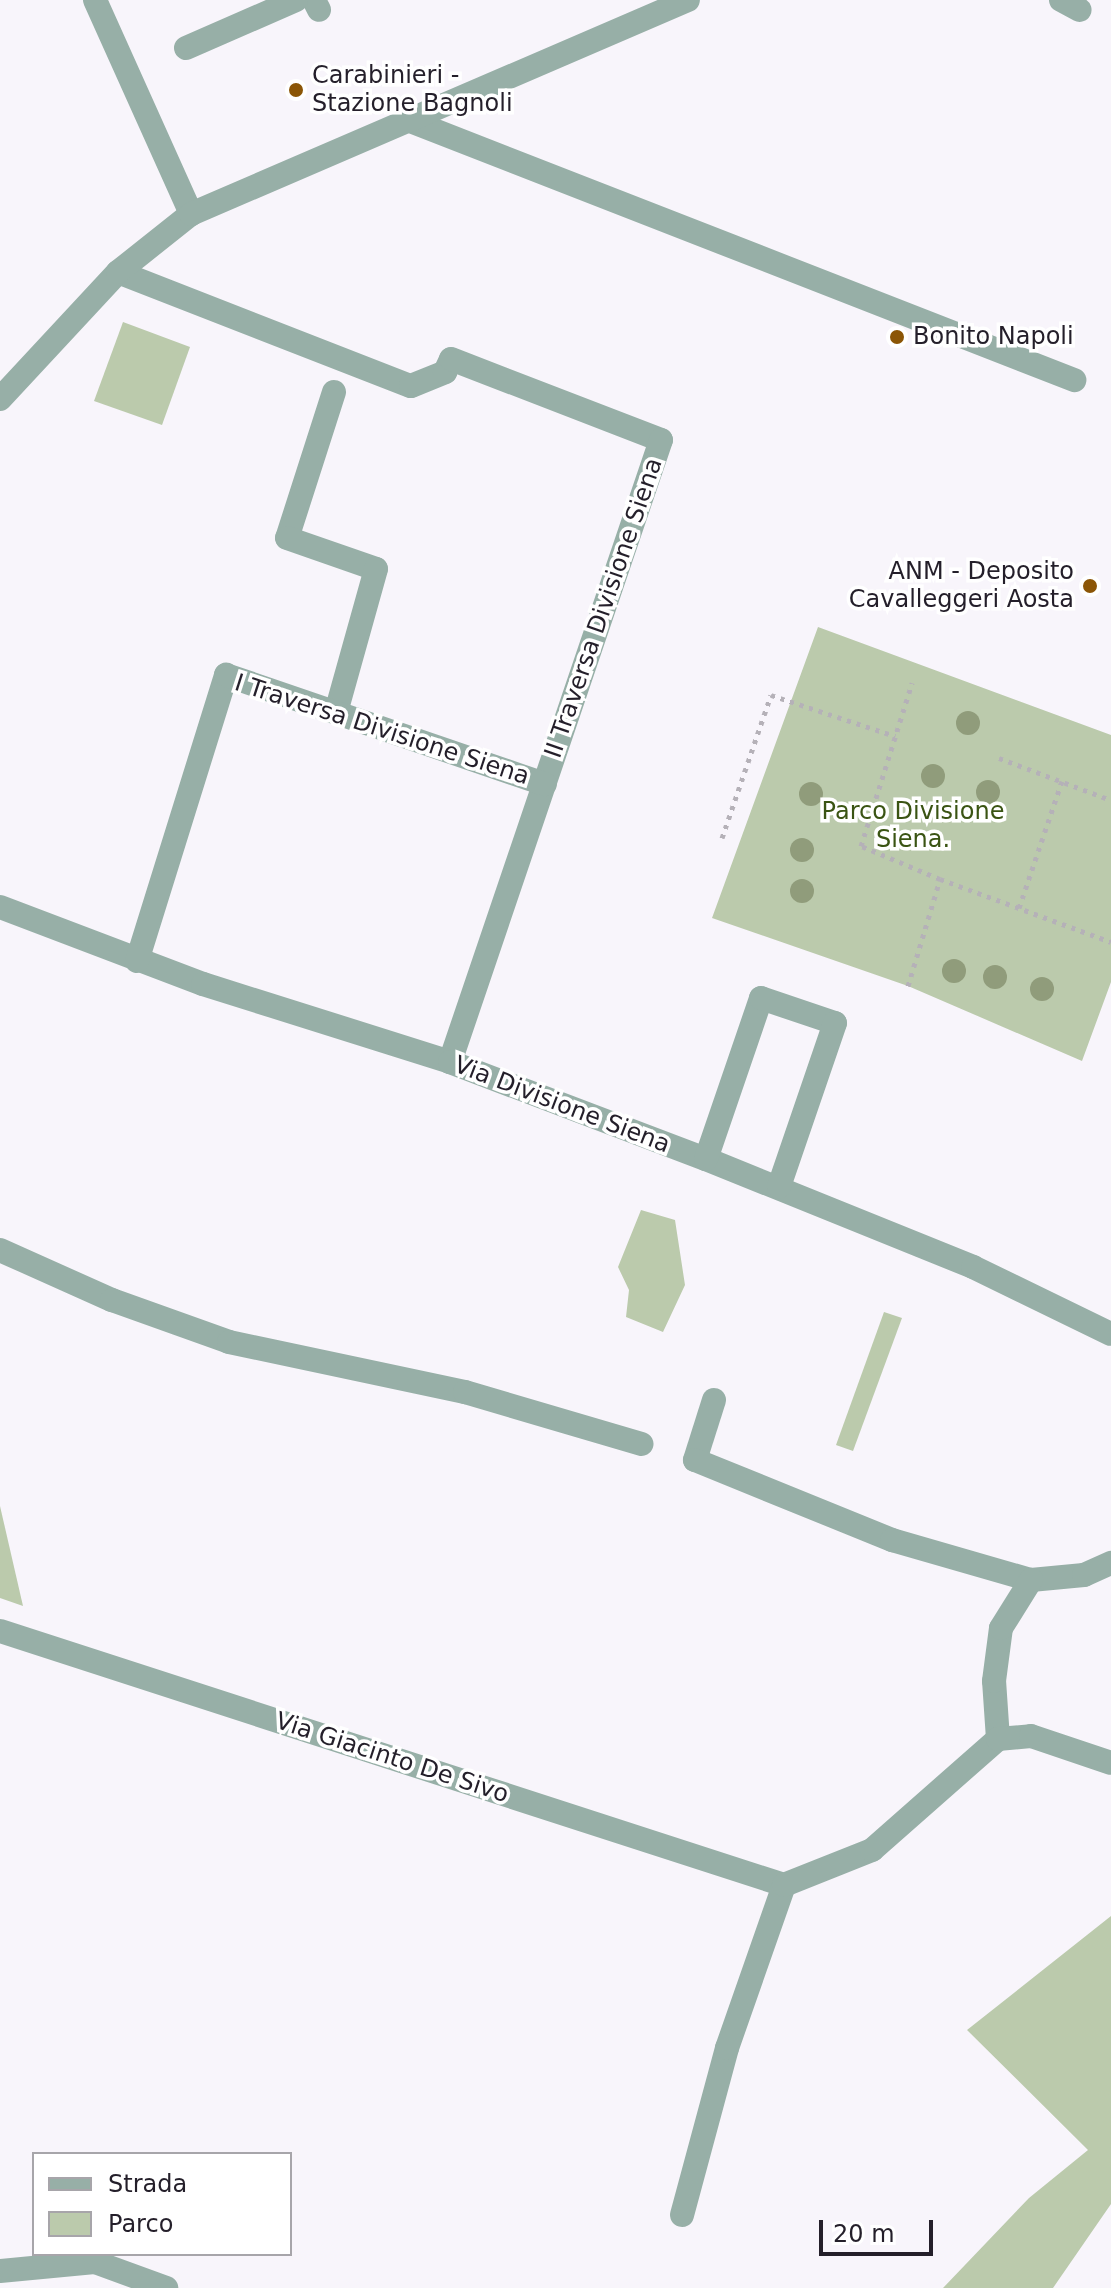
<!DOCTYPE html>
<style>
body{margin:0}
#map{position:relative;width:1111px;height:2288px;overflow:hidden;background:#f8f5fb;font-family:"DejaVu Sans",sans-serif}
div>[style]{position:absolute}
.green>*{inset:0;background:#bbcaac}
.path>*{height:5px;margin-top:-2.5px;transform-origin:0;background:repeating-linear-gradient(90deg,#b5b1b8 0 4px,transparent 0 10px)}
.minor>*{height:24px;margin:-12px;padding:0 12px;transform-origin:12px;border-radius:12px;background:#97afa7}
.trees>*{width:24px;height:24px;margin:-12px;border-radius:50%;background:#909c7b}
.dots>*{width:22px;height:22px;translate:-50% -50%;box-sizing:border-box;border:4px solid #fff;border-radius:50%}
span{translate:-50% -50%;white-space:nowrap;text-align:center;line-height:1.15;-webkit-text-stroke:7px #fff;paint-order:stroke}
.poi-label{font-size:24px;color:#241f2a}
.left{translate:0 -50%;text-align:left}
.right{translate:-100% -50%;text-align:right}
.street-label{font-size:24px;color:#241f2a}
.park-label{font-size:24px;color:#3a5413}
.legend{position:absolute;left:32px;top:2152px;width:260px;height:104px;box-sizing:border-box;background:#fff;border:2px solid #a7a5aa;margin:0;padding:10px 14px;list-style:none;font-size:24px;color:#241f2a}
.legend li{display:flex;align-items:center;gap:16px;height:40px}
.legend b{width:40px;border:2px solid #a7a5aa}
.scale{position:absolute;left:819px;top:2220px;width:114px;height:36px;box-sizing:border-box;border:4px solid #241f2a;border-top:0;padding-left:10px;font-size:24px;line-height:28px;white-space:nowrap;color:#241f2a;-webkit-text-stroke:6px #fff;paint-order:stroke}
</style>
<div id="map">
<div class="green">
<div style="clip-path:polygon(123px 322px,190px 347px,162px 425px,94px 401px)"></div>
<div style="clip-path:polygon(818px 627px,1111px 735px,1111px 982px,1082px 1061px,908px 986px,712px 918px)"></div>
<div style="clip-path:polygon(641px 1210px,675px 1220px,685px 1285px,663px 1332px,626px 1317px,629px 1290px,618px 1267px)"></div>
<div style="clip-path:polygon(884px 1312px,902px 1318px,853px 1451px,836px 1445px)"></div>
<div style="clip-path:polygon(0 1506px,23px 1606px,0 1598px)"></div>
<div style="clip-path:polygon(1111px 1916px,1111px 2204px,1053px 2288px,943px 2288px,1029px 2198px,1088px 2150px,967px 2030px)"></div>
</div>
<div class="path">
<div style="left:999px;top:758px;width:120px;rotate:20.6deg"></div>
<div style="left:722px;top:838px;width:151px;rotate:-71.1deg"></div>
<div style="left:771px;top:695px;width:131px;rotate:18.3deg"></div>
<div style="left:940px;top:879px;width:182px;rotate:20.2deg"></div>
<div style="left:1019px;top:908px;width:134px;rotate:-71.3deg"></div>
<div style="left:908px;top:986px;width:112px;rotate:-73.3deg"></div>
<div style="left:940px;top:879px;width:86px;rotate:-157.3deg"></div>
<div style="left:861px;top:846px;width:171px;rotate:-72.6deg"></div>
</div>
<div class="minor">
<div style="left:95px;top:0;width:235px;rotate:65.8deg"></div>
<div style="left:314px;top:0;width:11px;rotate:63deg"></div>
<div style="left:1061px;top:0;width:21px;rotate:28deg"></div>
<div style="left:186px;top:48px;width:120px;rotate:-23.6deg"></div>
<div style="left:413px;top:122px;width:710px;rotate:21.32deg"></div>
<div style="left:118px;top:272px;width:314px;rotate:21.3deg"></div>
<div style="left:411px;top:386px;width:37px;rotate:-22deg"></div>
<div style="left:445px;top:372px;width:14px;rotate:-65deg"></div>
<div style="left:451px;top:359px;width:225px;rotate:21.1deg"></div>
<div style="left:661px;top:440px;width:657px;rotate:108.74deg"></div>
<div style="left:334px;top:392px;width:153px;rotate:107.8deg"></div>
<div style="left:287px;top:538px;width:94px;rotate:19.2deg"></div>
<div style="left:376px;top:569px;width:148px;rotate:105.6deg"></div>
<div style="left:0;top:399px;width:173px;rotate:-47.1deg"></div>
<div style="left:118px;top:272px;width:93px;rotate:-38.5deg"></div>
<div style="left:191px;top:214px;width:541px;rotate:-23.3deg"></div>
<div style="left:0;top:907px;width:217px;rotate:20.8deg"></div>
<div style="left:203px;top:984px;width:259px;rotate:17.5deg"></div>
<div style="left:450px;top:1062px;width:274px;rotate:20.8deg"></div>
<div style="left:706px;top:1159px;width:288px;rotate:22deg"></div>
<div style="left:973px;top:1267px;width:153px;rotate:25.9deg"></div>
<div style="left:137px;top:961px;width:300px;rotate:-72.7deg"></div>
<div style="left:226px;top:675px;width:337px;rotate:18.9deg"></div>
<div style="left:706px;top:1159px;width:170px;rotate:-71.1deg"></div>
<div style="left:761px;top:998px;width:78px;rotate:18.7deg"></div>
<div style="left:835px;top:1023px;width:173px;rotate:108.9deg"></div>
<div style="left:0;top:1250px;width:123px;rotate:24.1deg"></div>
<div style="left:112px;top:1300px;width:124px;rotate:19.7deg"></div>
<div style="left:229px;top:1342px;width:241px;rotate:12deg"></div>
<div style="left:465px;top:1392px;width:184px;rotate:16.4deg"></div>
<div style="left:714px;top:1400px;width:63px;rotate:107.6deg"></div>
<div style="left:695px;top:1460px;width:213px;rotate:22.1deg"></div>
<div style="left:892px;top:1540px;width:145px;rotate:16.1deg"></div>
<div style="left:1031px;top:1580px;width:53px;rotate:-5.4deg"></div>
<div style="left:1084px;top:1575px;width:30px;rotate:-24deg"></div>
<div style="left:0;top:1631px;width:824px;rotate:17.95deg"></div>
<div style="left:998px;top:1739px;width:58px;rotate:-93.9deg"></div>
<div style="left:994px;top:1681px;width:53px;rotate:-82.5deg"></div>
<div style="left:1001px;top:1628px;width:57px;rotate:-58deg"></div>
<div style="left:682px;top:2215px;width:173px;rotate:-74.9deg"></div>
<div style="left:727px;top:2048px;width:173px;rotate:-70.7deg"></div>
<div style="left:784px;top:1885px;width:95px;rotate:-21.7deg"></div>
<div style="left:872px;top:1850px;width:168px;rotate:-41.4deg"></div>
<div style="left:998px;top:1739px;width:33px;rotate:-5deg"></div>
<div style="left:1031px;top:1736px;width:84px;rotate:18.6deg"></div>
<div style="left:0;top:2271px;width:95px;rotate:-5.4deg"></div>
<div style="left:95px;top:2262px;width:76px;rotate:20.1deg"></div>
</div>
<div class="trees">
<div style="left:968px;top:723px"></div>
<div style="left:933px;top:776px"></div>
<div style="left:988px;top:792px"></div>
<div style="left:811px;top:794px"></div>
<div style="left:802px;top:850px"></div>
<div style="left:802px;top:891px"></div>
<div style="left:954px;top:971px"></div>
<div style="left:995px;top:977px"></div>
<div style="left:1042px;top:989px"></div>
</div>
<div class="dots">
<div style="left:296px;top:90px;background:#8b5506"></div>
<div style="left:897px;top:337px;background:#8b5506"></div>
<div style="left:1090px;top:586px;background:#8b5506"></div>
</div>
<div class="poi-label">
<span class="left" style="left:312px;top:90px">Carabinieri -<br>Stazione Bagnoli</span>
<span class="left" style="left:913px;top:337px">Bonito Napoli</span>
<span class="right" style="left:1074px;top:586px">ANM - Deposito<br>Cavalleggeri Aosta</span>
</div>
<div class="street-label">
<span style="left:604px;top:608px;rotate:-71deg">II Traversa Divisione Siena</span>
<span style="left:382px;top:730px;rotate:18deg">I Traversa Divisione Siena</span>
<span style="left:562px;top:1105px;rotate:21deg">Via Divisione Siena</span>
<span style="left:392px;top:1758px;rotate:18deg">Via Giacinto De Sivo</span>
</div>
<div class="park-label">
<span style="left:913px;top:826px">Parco Divisione<br>Siena.</span>
</div>
<ul class="legend">
<li><b style="height:10px;background:#97afa7"></b>Strada</li>
<li><b style="height:22px;background:#bbcaac"></b>Parco</li>
</ul>
<div class="scale">20 m</div>
</div>
